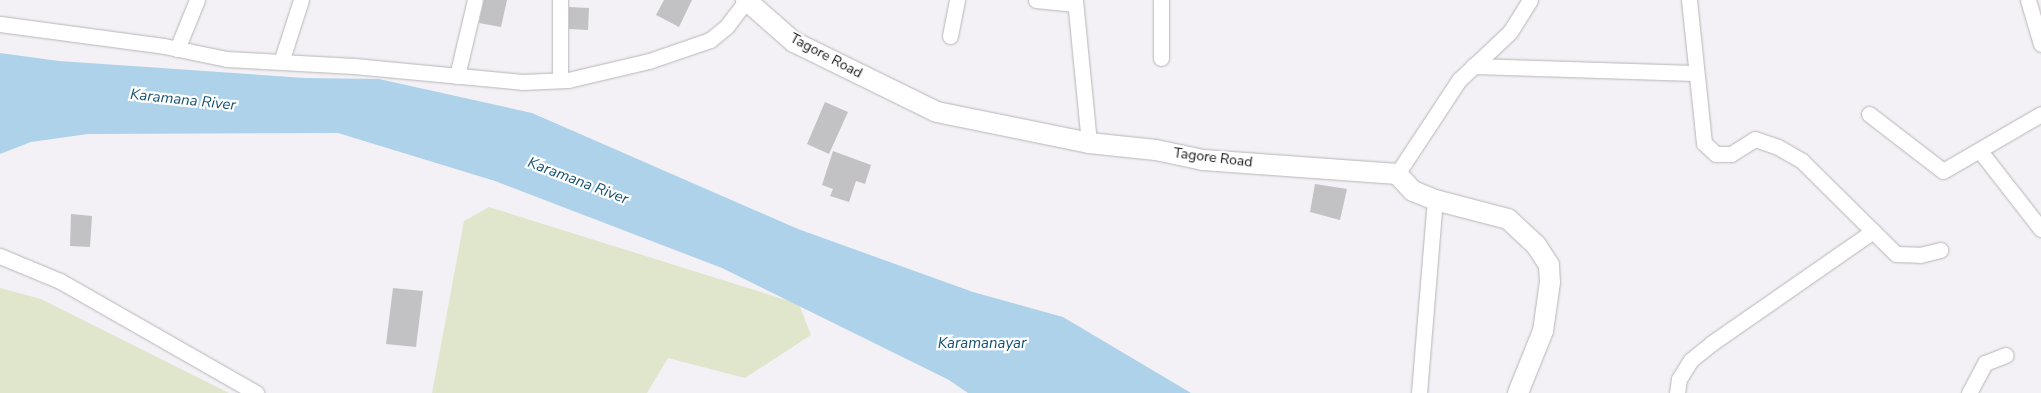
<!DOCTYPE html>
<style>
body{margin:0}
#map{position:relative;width:2041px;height:393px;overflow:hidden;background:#f3f1f5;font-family:"Nunito Sans",sans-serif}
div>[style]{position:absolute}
.green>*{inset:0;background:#e0e6cc}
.water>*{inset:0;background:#aed2ea}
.building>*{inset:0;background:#c2c1c4}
.roads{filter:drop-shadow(0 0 1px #b7b5b9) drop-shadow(0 0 1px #b7b5b9)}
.minor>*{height:15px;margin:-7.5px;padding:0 7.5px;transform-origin:7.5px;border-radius:7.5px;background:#fff}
.tertiary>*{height:20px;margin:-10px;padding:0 10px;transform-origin:10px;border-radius:10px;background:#fff}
span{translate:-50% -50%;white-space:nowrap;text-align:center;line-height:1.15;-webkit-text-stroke:4.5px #fff;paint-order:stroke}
.street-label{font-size:14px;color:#171618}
.water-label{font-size:15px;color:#145272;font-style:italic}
</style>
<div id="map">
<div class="green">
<div style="clip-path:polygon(489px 207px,799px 304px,811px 335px,745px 378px,668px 358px,647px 393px,432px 393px,464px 221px)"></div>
<div style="clip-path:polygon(0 288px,41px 299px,229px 393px,0 393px)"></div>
</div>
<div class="water">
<div style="clip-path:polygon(0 53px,59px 61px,305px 78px,379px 79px,532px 113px,798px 229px,973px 292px,1063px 317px,1191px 393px,968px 393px,949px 380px,722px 268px,495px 181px,338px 133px,88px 134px,31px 142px,0 154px)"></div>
</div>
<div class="building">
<div style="clip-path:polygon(484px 0,507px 0,501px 27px,479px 23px)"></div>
<div style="clip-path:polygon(664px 0,692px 0,679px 27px,656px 15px)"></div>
<div style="clip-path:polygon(569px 7px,589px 8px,588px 30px,569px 29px)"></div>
<div style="clip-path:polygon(825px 102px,848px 112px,829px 154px,807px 144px)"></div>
<div style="clip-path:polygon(833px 151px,871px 165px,865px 184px,856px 181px,849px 202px,830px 196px,833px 189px,822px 185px)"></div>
<div style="clip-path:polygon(1315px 184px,1347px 189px,1340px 220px,1310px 212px)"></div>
<div style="clip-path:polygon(71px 214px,92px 216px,90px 247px,70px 246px)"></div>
<div style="clip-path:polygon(393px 288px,423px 291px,416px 347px,386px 344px)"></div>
</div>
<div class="roads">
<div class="minor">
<div style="left:560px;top:0;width:80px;rotate:90deg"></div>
<div style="left:1036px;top:0;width:39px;rotate:6deg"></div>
<div style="left:1075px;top:0;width:144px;rotate:84.4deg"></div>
<div style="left:1689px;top:0;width:144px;rotate:84deg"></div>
<div style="left:1704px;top:143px;width:16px;rotate:43deg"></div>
<div style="left:1716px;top:154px;width:15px"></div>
<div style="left:1731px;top:154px;width:28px;rotate:-32deg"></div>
<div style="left:1755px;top:139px;width:24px;rotate:19deg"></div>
<div style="left:1778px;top:147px;width:28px;rotate:30deg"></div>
<div style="left:1802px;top:161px;width:132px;rotate:44.7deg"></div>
<div style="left:1896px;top:254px;width:24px;rotate:2deg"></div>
<div style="left:1920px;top:255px;width:21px;rotate:-14deg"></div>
<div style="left:2028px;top:0;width:46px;rotate:73.5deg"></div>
<div style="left:0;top:24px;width:165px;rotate:7.6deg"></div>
<div style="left:164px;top:46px;width:64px;rotate:11.7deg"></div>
<div style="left:227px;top:59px;width:127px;rotate:3.2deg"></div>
<div style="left:354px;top:66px;width:169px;rotate:5.4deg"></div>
<div style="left:522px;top:82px;width:46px;rotate:-2.5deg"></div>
<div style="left:568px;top:80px;width:83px;rotate:-13.2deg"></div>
<div style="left:649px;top:61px;width:65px;rotate:-19deg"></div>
<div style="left:710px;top:40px;width:22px;rotate:-39deg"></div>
<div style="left:727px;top:26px;width:31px;rotate:-53deg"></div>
<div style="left:950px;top:36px;width:37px;rotate:-79deg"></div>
<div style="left:177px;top:49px;width:53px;rotate:-67.8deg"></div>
<div style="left:1161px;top:58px;width:58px;rotate:-90deg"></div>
<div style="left:281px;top:62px;width:65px;rotate:-72.1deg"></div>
<div style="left:1473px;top:66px;width:222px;rotate:1.8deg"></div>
<div style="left:457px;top:76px;width:78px;rotate:-76.7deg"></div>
<div style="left:1869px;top:114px;width:93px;rotate:37.6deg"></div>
<div style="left:1943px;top:171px;width:113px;rotate:-30.2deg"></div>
<div style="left:1980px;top:151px;width:99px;rotate:52deg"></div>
<div style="left:1397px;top:174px;width:113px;rotate:-56.6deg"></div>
<div style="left:1459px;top:80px;width:70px;rotate:-43.3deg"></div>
<div style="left:1510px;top:32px;width:38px;rotate:-58deg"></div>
<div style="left:0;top:256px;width:65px;rotate:22.6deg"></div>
<div style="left:60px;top:281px;width:226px;rotate:29.7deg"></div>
<div style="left:1419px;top:393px;width:194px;rotate:-85.3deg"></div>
<div style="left:1677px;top:393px;width:14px;rotate:-82deg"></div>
<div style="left:1679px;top:379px;width:22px;rotate:-58deg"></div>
<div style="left:1691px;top:360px;width:27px;rotate:-39deg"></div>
<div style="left:1712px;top:343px;width:196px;rotate:-34.8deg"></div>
<div style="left:1969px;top:393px;width:34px;rotate:-62deg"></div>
<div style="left:1985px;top:363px;width:22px;rotate:-21deg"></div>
</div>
<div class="tertiary">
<div style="left:746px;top:0;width:64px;rotate:41.2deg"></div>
<div style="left:794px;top:42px;width:159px;rotate:26.1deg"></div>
<div style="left:937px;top:112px;width:155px;rotate:11.5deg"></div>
<div style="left:1089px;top:143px;width:67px;rotate:6deg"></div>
<div style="left:1156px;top:150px;width:48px;rotate:12deg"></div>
<div style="left:1203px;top:160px;width:195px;rotate:4.1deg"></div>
<div style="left:1397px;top:174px;width:23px;rotate:47deg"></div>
<div style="left:1413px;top:191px;width:24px;rotate:22deg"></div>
<div style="left:1435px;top:200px;width:75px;rotate:14.6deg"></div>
<div style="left:1508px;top:219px;width:38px;rotate:43deg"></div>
<div style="left:1536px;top:245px;width:24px;rotate:57deg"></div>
<div style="left:1549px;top:265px;width:17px;rotate:87deg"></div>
<div style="left:1550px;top:282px;width:49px;rotate:98.1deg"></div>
<div style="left:1543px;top:331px;width:67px;rotate:112deg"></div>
</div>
</div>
<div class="street-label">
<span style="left:826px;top:56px;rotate:28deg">Tagore Road</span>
<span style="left:1213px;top:158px;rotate:7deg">Tagore Road</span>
</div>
<div class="water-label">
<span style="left:183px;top:100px;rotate:6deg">Karamana River</span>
<span style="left:578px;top:181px;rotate:21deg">Karamana River</span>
<span style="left:982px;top:344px">Karamanayar</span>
</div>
</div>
